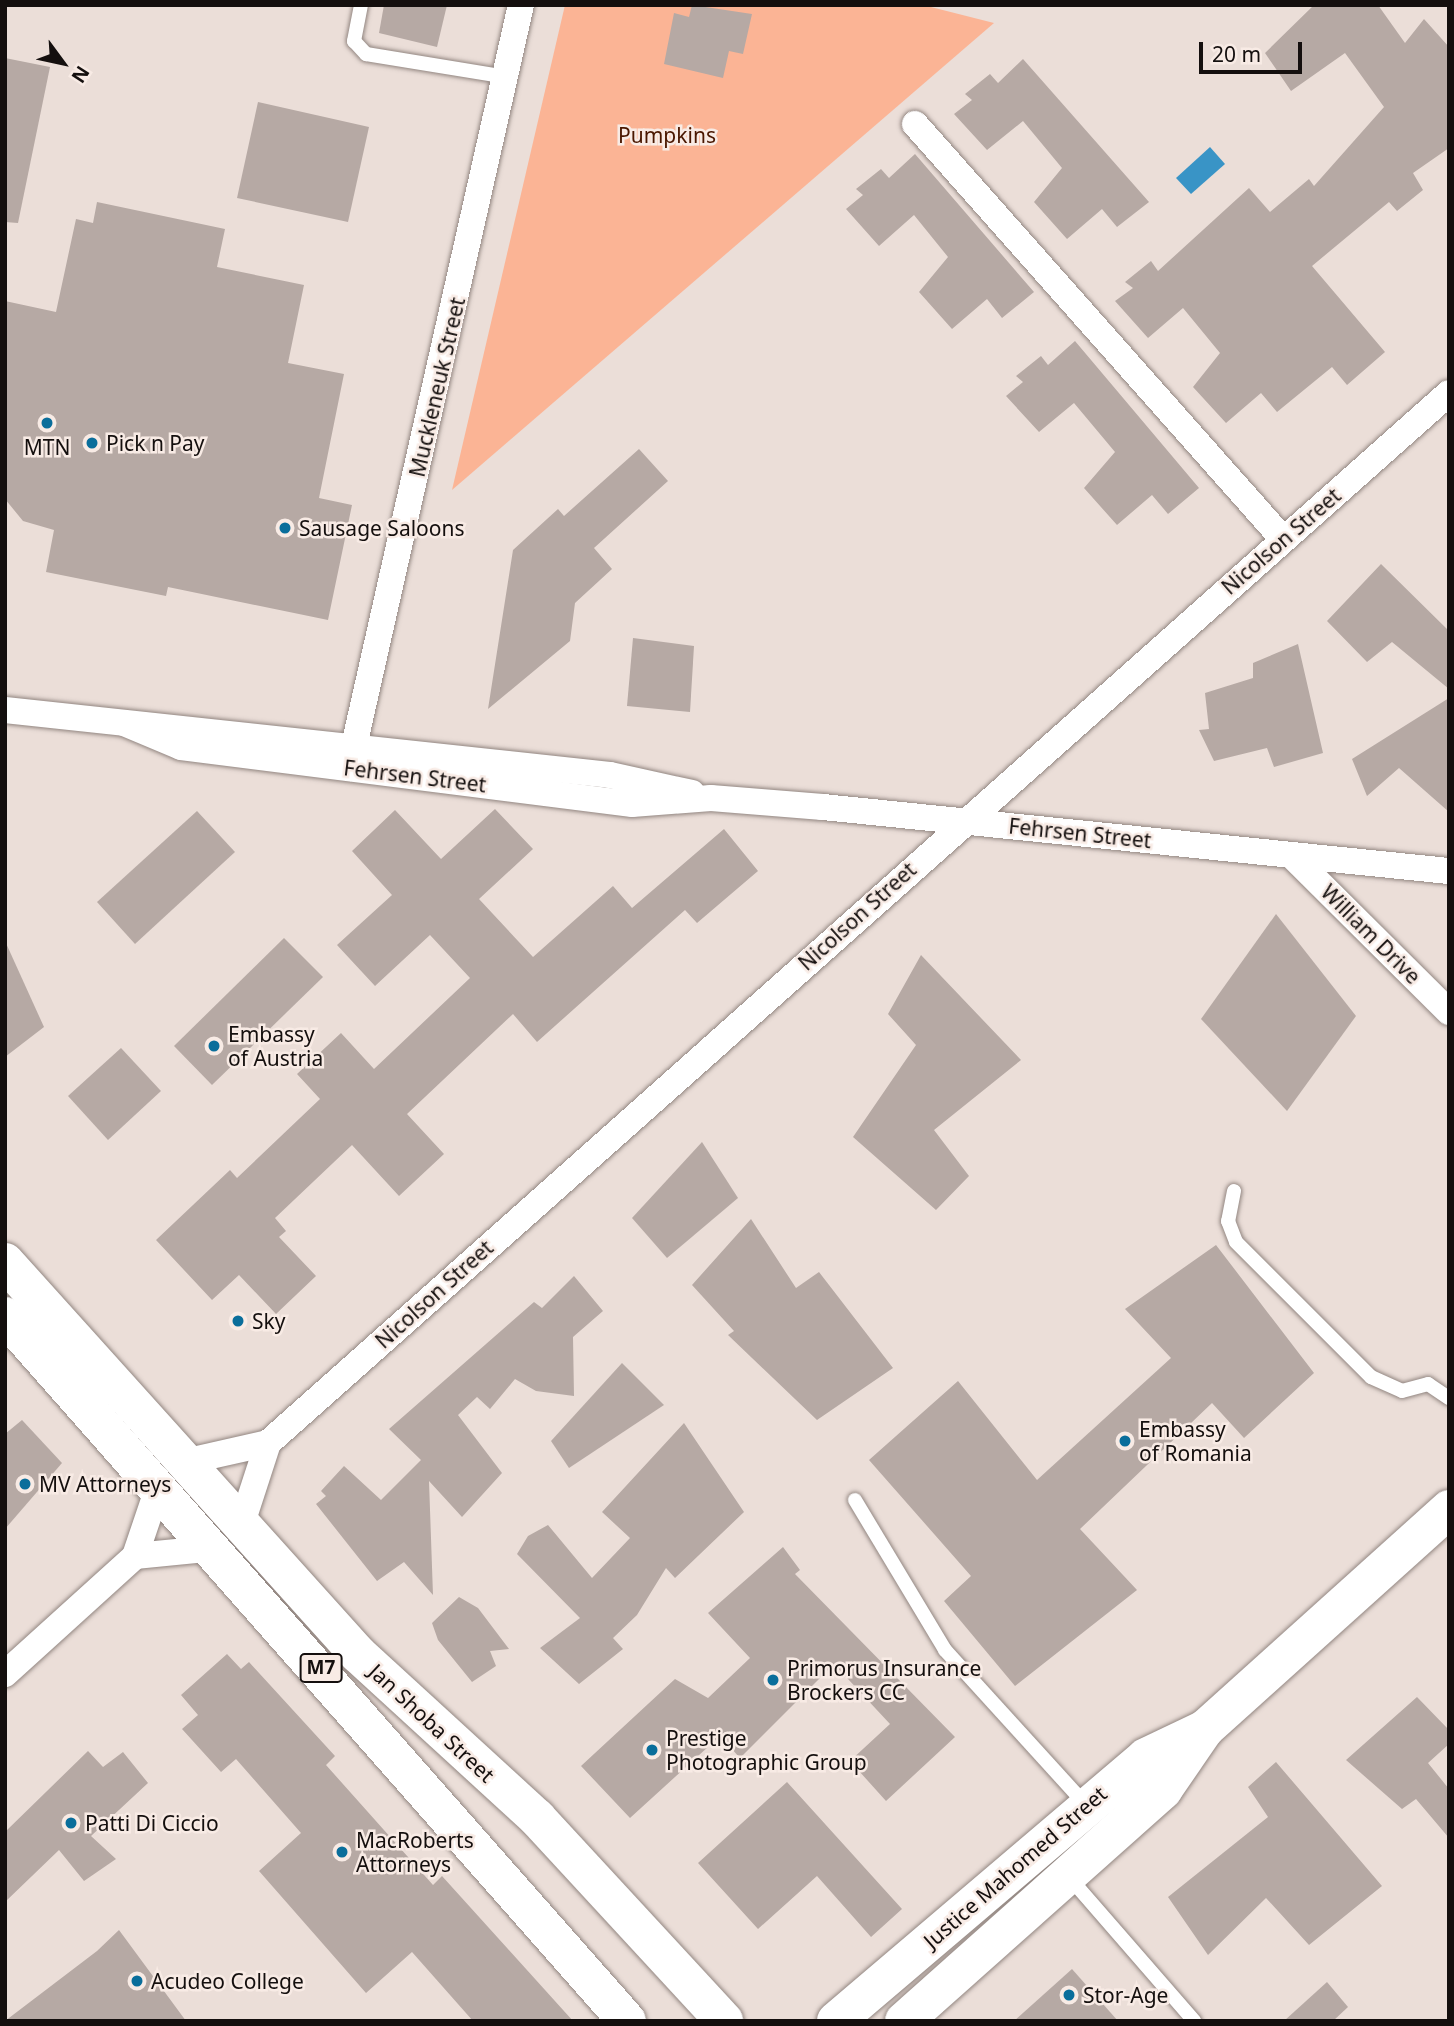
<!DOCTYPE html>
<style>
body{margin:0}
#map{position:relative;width:1454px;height:2026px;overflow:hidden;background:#ebded8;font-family:"Noto Sans",sans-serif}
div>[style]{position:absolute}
.green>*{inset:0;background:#fbb495}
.water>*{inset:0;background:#3994c6}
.building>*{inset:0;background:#b6a9a4}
.roads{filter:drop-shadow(0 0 2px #928681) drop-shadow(0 0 2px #928681)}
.lane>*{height:14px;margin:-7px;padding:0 7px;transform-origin:7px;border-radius:7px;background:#fff}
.street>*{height:26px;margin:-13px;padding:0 13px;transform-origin:13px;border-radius:13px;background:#fff}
.secondary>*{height:38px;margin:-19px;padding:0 19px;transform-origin:19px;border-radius:19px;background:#fff}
.primary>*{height:38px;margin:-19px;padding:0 19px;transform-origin:19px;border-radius:19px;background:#fff}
.dots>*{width:19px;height:19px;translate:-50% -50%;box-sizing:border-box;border:4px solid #f8ebe5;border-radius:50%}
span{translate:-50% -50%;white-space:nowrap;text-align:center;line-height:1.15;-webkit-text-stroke:5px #f8ebe5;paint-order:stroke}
.shield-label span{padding:2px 5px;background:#f8ebe5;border:2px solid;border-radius:5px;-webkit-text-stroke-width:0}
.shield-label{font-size:19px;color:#140f0e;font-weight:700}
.park-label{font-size:21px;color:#4a1700}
.street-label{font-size:21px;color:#140f0e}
.poi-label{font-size:21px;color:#140f0e}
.left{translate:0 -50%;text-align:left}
.frame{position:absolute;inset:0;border:7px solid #140f0e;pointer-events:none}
.north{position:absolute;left:28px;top:28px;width:70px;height:70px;-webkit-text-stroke:5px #f8ebe5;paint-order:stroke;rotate:123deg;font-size:19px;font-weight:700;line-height:28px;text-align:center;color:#140f0e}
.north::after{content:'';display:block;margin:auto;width:24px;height:32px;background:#140f0e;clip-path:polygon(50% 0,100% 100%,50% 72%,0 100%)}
.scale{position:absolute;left:1199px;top:42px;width:103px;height:32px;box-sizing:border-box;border:4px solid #140f0e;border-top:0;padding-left:9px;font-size:21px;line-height:24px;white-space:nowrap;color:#140f0e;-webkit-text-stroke:5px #f8ebe5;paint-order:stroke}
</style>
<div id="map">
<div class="green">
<div style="clip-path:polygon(565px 5px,923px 5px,994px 23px,452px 490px)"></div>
</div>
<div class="water">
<div style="clip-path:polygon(1210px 147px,1225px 164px,1191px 194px,1176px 178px)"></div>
</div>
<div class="building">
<div style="clip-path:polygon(384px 5px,447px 5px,437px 47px,379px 33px)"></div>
<div style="clip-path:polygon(692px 5px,752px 14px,743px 54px,729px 51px,723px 78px,664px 64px,674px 13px,689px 17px)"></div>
<div style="clip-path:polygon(1314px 5px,1378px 5px,1405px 43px,1424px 19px,1449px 47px,1449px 148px,1413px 173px,1423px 190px,1397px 211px,1389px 202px,1312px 266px,1385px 352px,1347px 385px,1332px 367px,1277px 412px,1261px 393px,1226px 423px,1193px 387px,1220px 353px,1183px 308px,1148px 338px,1115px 301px,1133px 288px,1125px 282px,1151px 261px,1158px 271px,1249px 188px,1270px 212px,1309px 179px,1314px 186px,1384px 107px,1345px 53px,1291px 91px,1265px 53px)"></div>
<div style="clip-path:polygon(5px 58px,50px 67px,18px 223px,5px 222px)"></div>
<div style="clip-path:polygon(1023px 59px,1149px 202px,1117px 227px,1102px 209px,1067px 239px,1034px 202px,1062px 168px,1023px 121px,987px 150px,954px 114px,972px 100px,965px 94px,990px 74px,998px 83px)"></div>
<div style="clip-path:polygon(258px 102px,369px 127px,348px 222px,237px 198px)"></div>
<div style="clip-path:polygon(915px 154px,1034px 292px,1002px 318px,987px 299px,952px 329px,919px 292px,948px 257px,914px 215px,879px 246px,846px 209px,863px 195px,856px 189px,881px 169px,889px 178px)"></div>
<div style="clip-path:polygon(97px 202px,225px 229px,217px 267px,304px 285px,288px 363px,344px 374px,319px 498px,352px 505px,328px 620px,168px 587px,166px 596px,46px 572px,54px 530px,23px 521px,5px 499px,5px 301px,56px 312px,76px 219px,93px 223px)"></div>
<div style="clip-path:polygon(1075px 341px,1199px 488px,1168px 514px,1152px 495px,1117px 525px,1084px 488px,1115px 452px,1074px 403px,1039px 432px,1006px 396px,1023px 382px,1016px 376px,1041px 356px,1048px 365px)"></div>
<div style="clip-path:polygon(639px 449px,668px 481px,594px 548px,612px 569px,575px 603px,570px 641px,488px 709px,513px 550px,558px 509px,564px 516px)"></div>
<div style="clip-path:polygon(1381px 564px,1449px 631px,1449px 689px,1392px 642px,1367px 662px,1327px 621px)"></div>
<div style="clip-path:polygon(633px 638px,694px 646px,690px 712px,627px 706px)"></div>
<div style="clip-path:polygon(1298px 644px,1323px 753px,1274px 767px,1267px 748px,1214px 761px,1199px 730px,1209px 729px,1205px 693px,1253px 678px,1253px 663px)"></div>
<div style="clip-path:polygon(1449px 698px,1449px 812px,1399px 768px,1367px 796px,1352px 759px)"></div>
<div style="clip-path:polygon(495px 809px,533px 849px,479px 899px,533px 957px,613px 886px,632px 908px,724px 829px,758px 871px,697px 923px,685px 910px,537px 1042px,513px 1014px,407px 1114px,444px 1154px,399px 1196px,352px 1145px,275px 1218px,286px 1231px,279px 1237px,316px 1276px,276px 1314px,239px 1275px,212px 1300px,156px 1240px,230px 1170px,237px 1178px,320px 1099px,297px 1074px,341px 1033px,374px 1069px,470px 978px,430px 935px,375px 986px,337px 945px,392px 895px,352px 851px,395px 810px,441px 859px)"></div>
<div style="clip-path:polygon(197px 811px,235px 852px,135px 944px,97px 902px)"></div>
<div style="clip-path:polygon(1276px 914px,1356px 1016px,1287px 1111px,1201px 1019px)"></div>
<div style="clip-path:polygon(284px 938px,323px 977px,212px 1085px,174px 1046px)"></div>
<div style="clip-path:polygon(5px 941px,44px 1027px,5px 1057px)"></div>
<div style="clip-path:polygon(921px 955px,1021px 1060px,934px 1130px,969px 1176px,936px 1210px,853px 1137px,916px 1045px,888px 1014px)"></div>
<div style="clip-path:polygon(121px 1048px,161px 1091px,108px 1140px,68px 1096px)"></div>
<div style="clip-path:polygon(702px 1142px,738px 1198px,667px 1258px,632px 1218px)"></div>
<div style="clip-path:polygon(751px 1219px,796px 1288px,819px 1272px,893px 1368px,817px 1420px,728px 1335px,734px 1331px,692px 1285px)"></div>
<div style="clip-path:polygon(1216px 1245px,1314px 1373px,1244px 1438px,1212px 1403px,1080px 1529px,1137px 1590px,1015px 1686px,944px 1601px,971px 1576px,869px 1460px,958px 1381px,1037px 1480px,1171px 1358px,1125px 1309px)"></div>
<div style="clip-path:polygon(574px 1276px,603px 1311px,573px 1337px,574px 1396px,536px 1391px,515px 1379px,490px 1409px,477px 1397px,458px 1415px,502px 1473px,462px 1517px,429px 1481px,433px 1595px,404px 1562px,377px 1581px,316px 1504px,326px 1496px,321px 1491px,344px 1466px,381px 1500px,421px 1460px,389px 1429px,534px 1302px,542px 1308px)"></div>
<div style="clip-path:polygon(622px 1363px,664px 1405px,569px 1468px,551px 1441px)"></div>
<div style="clip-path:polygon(22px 1420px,62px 1463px,5px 1529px,5px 1434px)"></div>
<div style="clip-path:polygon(684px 1423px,744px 1512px,675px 1578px,666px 1568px,637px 1615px,613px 1638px,623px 1649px,579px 1684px,540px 1648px,580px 1618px,517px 1554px,528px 1536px,548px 1525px,592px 1578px,630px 1538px,602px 1512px)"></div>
<div style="clip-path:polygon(783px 1547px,800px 1570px,795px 1574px,955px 1737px,886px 1801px,850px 1761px,890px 1724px,834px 1664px,740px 1758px,720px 1736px,630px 1818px,581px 1766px,675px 1679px,708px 1698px,750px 1658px,708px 1613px)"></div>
<div style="clip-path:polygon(459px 1597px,478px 1608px,509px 1649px,490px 1651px,496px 1666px,472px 1682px,438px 1640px,432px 1623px)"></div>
<div style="clip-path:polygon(227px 1654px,241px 1669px,249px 1662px,335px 1756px,326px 1765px,433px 1885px,442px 1876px,573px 2021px,473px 2021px,412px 1952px,366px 1993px,259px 1871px,301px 1833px,236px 1759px,221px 1772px,182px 1729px,198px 1715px,181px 1695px)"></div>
<div style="clip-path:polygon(1417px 1697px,1449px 1730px,1449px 1744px,1428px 1763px,1449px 1789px,1449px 1838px,1416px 1799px,1402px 1809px,1346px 1760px)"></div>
<div style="clip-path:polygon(88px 1751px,103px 1767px,123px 1752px,148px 1783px,91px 1836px,116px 1859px,84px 1881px,59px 1850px,5px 1902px,5px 1832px)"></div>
<div style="clip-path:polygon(1276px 1762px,1382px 1886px,1309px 1945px,1266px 1898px,1208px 1955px,1168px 1897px,1268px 1817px,1248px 1787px)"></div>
<div style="clip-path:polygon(787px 1782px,902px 1909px,871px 1937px,817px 1876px,758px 1929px,698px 1863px)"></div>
<div style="clip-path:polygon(119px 1930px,186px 2021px,5px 2021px,97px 1951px)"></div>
<div style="clip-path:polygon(1072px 1969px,1118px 2021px,1014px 2021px)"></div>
<div style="clip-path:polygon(1327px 1982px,1348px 2007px,1333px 2021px,1284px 2021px)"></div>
</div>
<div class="roads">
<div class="lane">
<div style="left:361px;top:5px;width:37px;rotate:101deg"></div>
<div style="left:354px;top:41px;width:18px;rotate:47deg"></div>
<div style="left:366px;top:54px;width:142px;rotate:9.3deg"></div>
<div style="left:1234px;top:1191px;width:31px;rotate:101deg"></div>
<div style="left:1228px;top:1221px;width:22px;rotate:69deg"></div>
<div style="left:1236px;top:1242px;width:191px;rotate:45deg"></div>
<div style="left:1371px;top:1377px;width:34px;rotate:24deg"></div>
<div style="left:1402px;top:1391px;width:27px;rotate:-15deg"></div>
<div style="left:1428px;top:1384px;width:25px;rotate:34deg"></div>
<div style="left:855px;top:1500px;width:175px;rotate:59deg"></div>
<div style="left:945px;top:1650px;width:210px;rotate:47.7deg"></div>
<div style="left:1069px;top:1877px;width:191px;rotate:49deg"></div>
</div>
<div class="street">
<div style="left:915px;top:124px;width:555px;rotate:48.44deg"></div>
<div style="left:5px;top:710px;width:608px;rotate:6.13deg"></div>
<div style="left:610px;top:775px;width:84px;rotate:12.4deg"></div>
<div style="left:124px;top:723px;width:62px;rotate:22.8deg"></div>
<div style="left:181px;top:747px;width:455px;rotate:7.2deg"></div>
<div style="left:632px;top:804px;width:79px;rotate:-4.3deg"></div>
<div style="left:711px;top:798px;width:112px;rotate:4.6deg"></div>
<div style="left:823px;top:807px;width:629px;rotate:5.84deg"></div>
<div style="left:349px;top:768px;width:782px;rotate:-77.3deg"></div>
<div style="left:1293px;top:857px;width:220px;rotate:44.8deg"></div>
<div style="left:184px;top:1462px;width:86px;rotate:-12.7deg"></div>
<div style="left:268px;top:1443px;width:1580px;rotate:-41.64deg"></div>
<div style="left:241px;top:1526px;width:87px;rotate:-72deg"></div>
<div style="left:135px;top:1556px;width:81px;rotate:-5.6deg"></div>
<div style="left:5px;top:1674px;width:176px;rotate:-42.2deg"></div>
<div style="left:135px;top:1556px;width:75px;rotate:-71.3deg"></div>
</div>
<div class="secondary">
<div style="left:836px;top:2021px;width:407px;rotate:-40.4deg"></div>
<div style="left:1146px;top:1757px;width:65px;rotate:-25.4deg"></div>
<div style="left:904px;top:2021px;width:347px;rotate:-41.7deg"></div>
<div style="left:1163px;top:1790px;width:74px;rotate:-55.5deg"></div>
<div style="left:1205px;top:1729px;width:329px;rotate:-42deg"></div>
</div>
<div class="primary">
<div style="left:5px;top:1262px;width:528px;rotate:48deg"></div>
<div style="left:358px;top:1654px;width:243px;rotate:42.5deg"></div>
<div style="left:537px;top:1818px;width:276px;rotate:47.3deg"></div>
<div style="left:5px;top:1316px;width:940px;rotate:48.58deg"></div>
</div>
</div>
<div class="dots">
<div style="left:47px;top:423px;background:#0a6e9b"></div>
<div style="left:92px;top:443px;background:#0a6e9b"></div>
<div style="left:285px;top:528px;background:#0a6e9b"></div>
<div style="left:214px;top:1046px;background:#0a6e9b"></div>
<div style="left:238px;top:1321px;background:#0a6e9b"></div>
<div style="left:1125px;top:1441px;background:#0a6e9b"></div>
<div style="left:25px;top:1484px;background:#0a6e9b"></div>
<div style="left:773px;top:1680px;background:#0a6e9b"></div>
<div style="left:652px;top:1750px;background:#0a6e9b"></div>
<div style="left:71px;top:1823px;background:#0a6e9b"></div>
<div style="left:342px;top:1852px;background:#0a6e9b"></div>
<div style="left:137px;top:1981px;background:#0a6e9b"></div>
<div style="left:1069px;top:1995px;background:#0a6e9b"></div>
</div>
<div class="shield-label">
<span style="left:321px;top:1668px">M7</span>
</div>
<div class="park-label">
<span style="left:667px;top:135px">Pumpkins</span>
</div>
<div class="street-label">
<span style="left:437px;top:387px;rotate:-77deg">Muckleneuk Street</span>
<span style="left:1281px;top:541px;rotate:-41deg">Nicolson Street</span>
<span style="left:415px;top:776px;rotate:7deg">Fehrsen Street</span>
<span style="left:1080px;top:833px;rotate:6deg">Fehrsen Street</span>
<span style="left:857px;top:916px;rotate:-42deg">Nicolson Street</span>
<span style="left:1371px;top:934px;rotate:45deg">William Drive</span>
<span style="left:434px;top:1294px;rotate:-42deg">Nicolson Street</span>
<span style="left:432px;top:1723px;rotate:43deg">Jan Shoba Street</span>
<span style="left:1015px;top:1867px;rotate:-41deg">Justice Mahomed Street</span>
</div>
<div class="poi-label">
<span class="left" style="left:106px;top:443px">Pick n Pay</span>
<span style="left:47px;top:447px">MTN</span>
<span class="left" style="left:299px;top:528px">Sausage Saloons</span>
<span class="left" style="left:228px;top:1046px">Embassy<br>of Austria</span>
<span class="left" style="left:252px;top:1321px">Sky</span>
<span class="left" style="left:1139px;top:1441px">Embassy<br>of Romania</span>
<span class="left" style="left:39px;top:1484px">MV Attorneys</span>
<span class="left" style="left:787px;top:1680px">Primorus Insurance<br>Brockers CC</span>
<span class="left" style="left:666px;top:1750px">Prestige<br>Photographic Group</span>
<span class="left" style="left:85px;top:1823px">Patti Di Ciccio</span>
<span class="left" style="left:356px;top:1852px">MacRoberts<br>Attorneys</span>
<span class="left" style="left:151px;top:1981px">Acudeo College</span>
<span class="left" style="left:1083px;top:1995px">Stor-Age</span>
</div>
<div class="frame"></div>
<div class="north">N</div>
<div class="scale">20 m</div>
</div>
